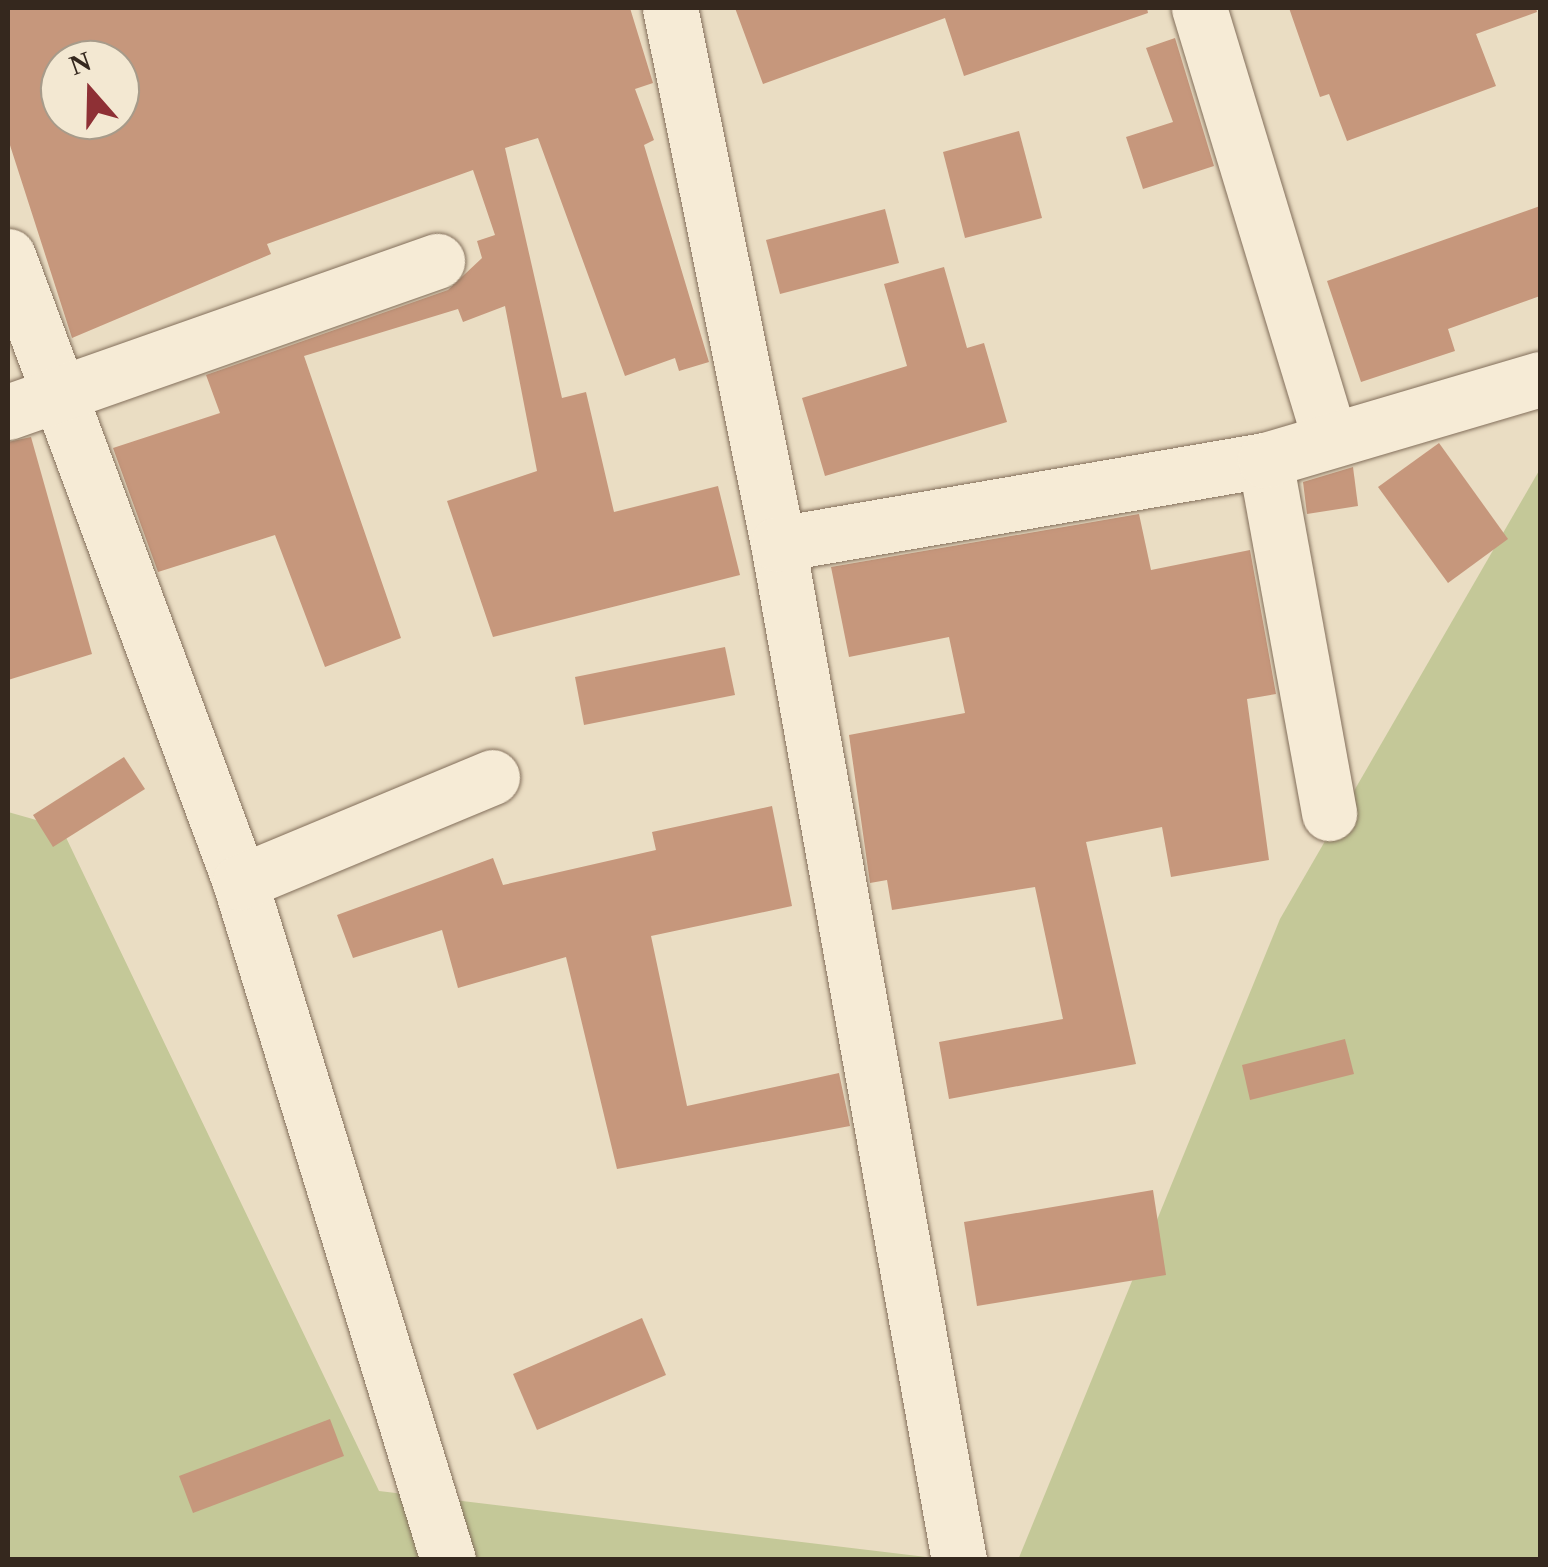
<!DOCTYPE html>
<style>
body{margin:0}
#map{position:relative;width:1548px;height:1567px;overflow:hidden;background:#eaddc3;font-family:"Times New Roman",serif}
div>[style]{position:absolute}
.green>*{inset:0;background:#c4c898}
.building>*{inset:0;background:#c6977c}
.roads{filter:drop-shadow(0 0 2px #836f5b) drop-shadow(0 0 2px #836f5b)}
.minor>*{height:55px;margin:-27.5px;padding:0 27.5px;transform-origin:27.5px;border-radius:27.5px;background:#f6ebd6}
span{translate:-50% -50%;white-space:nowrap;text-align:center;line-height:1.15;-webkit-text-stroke:9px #f3e8d2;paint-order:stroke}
.frame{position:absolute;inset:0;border:10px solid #35281e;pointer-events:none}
.north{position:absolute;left:40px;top:40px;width:100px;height:100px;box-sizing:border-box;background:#f3e8d2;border:2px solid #a79b8a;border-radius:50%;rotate:340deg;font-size:28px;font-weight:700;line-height:40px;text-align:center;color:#35281e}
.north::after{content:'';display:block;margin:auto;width:35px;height:45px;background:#8e3035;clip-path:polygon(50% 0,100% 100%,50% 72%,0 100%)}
</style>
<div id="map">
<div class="green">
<div style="clip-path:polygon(1540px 469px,1540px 1559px,1018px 1560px,1280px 919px)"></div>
<div style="clip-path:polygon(8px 812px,61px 827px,379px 1491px,943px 1559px,8px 1559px)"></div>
</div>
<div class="building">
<div style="clip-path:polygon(evenodd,8px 8px,630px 8px,653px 83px,635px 89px,654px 140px,644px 145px,709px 362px,679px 371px,675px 358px,625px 376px,538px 138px,505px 148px,562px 398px,586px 392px,614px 512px,718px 486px,740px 575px,493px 637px,447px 501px,537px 471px,505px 306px,463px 322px,458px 309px,304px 356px,401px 638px,325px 667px,275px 535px,158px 572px,113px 448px,220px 413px,206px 375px,448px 290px,482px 258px,477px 241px,495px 235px,473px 170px,267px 244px,271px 254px,72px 338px,8px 139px,8px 8px,60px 60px,120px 60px,120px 120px,60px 120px,60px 60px)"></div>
<div style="clip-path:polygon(735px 8px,1147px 8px,1148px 13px,964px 76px,945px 18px,763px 84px)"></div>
<div style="clip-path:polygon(1289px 8px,1536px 8px,1537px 12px,1476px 34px,1496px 86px,1347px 141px,1329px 94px,1320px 97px)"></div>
<div style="clip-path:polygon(1175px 38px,1214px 166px,1143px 189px,1126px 137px,1173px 122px,1146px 48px)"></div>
<div style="clip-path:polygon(1019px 131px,1042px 218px,965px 238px,943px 152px)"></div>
<div style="clip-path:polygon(1540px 206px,1540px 296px,1448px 329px,1455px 351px,1361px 382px,1327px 281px)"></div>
<div style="clip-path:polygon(885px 209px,899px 263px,780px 294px,766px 240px)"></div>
<div style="clip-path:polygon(944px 267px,967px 348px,984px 343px,1007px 422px,825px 476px,802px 398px,907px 366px,884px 284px)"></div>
<div style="clip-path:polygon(31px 437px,92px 654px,8px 680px,8px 442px)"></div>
<div style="clip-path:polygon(1439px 443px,1508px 539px,1448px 583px,1378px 487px)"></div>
<div style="clip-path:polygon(1353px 467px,1358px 506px,1307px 514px,1303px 482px)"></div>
<div style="clip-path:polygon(1139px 514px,1151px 570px,1250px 550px,1276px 694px,1247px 699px,1269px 860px,1171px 877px,1162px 827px,1086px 842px,1136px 1064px,949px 1099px,939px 1042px,1063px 1019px,1035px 887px,892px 910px,887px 880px,870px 883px,849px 735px,965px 713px,949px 637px,849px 657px,831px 567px)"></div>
<div style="clip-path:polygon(725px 647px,735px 695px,584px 725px,575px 677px)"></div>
<div style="clip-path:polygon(124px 757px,145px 789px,53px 847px,33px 815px)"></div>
<div style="clip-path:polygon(772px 806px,792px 906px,651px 936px,687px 1106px,839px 1073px,850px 1126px,617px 1169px,566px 957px,458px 988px,442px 930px,353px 958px,337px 915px,493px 858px,503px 885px,656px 850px,652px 832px)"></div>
<div style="clip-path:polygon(1345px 1039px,1354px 1074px,1250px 1100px,1242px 1065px)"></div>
<div style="clip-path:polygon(1153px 1190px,1166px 1275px,977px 1306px,964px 1222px)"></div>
<div style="clip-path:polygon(642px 1318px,666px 1375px,537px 1430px,513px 1374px)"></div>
<div style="clip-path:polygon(330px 1419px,344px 1456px,193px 1513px,179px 1476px)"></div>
</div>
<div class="roads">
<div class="minor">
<div style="left:670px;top:8px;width:547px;rotate:78.61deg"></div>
<div style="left:778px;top:544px;width:1032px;rotate:79.9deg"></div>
<div style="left:1199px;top:8px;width:451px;rotate:73.1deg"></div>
<div style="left:8px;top:256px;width:668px;rotate:69.66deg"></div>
<div style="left:240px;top:882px;width:709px;rotate:72.94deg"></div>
<div style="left:8px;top:412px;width:455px;rotate:-19.4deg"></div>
<div style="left:1265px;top:460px;width:359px;rotate:79.7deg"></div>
<div style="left:778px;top:544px;width:494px;rotate:-9.8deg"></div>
<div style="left:1265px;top:460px;width:287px;rotate:-16.4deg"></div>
<div style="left:240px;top:882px;width:273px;rotate:-22.6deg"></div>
</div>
</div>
<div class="frame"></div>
<div class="north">N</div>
</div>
